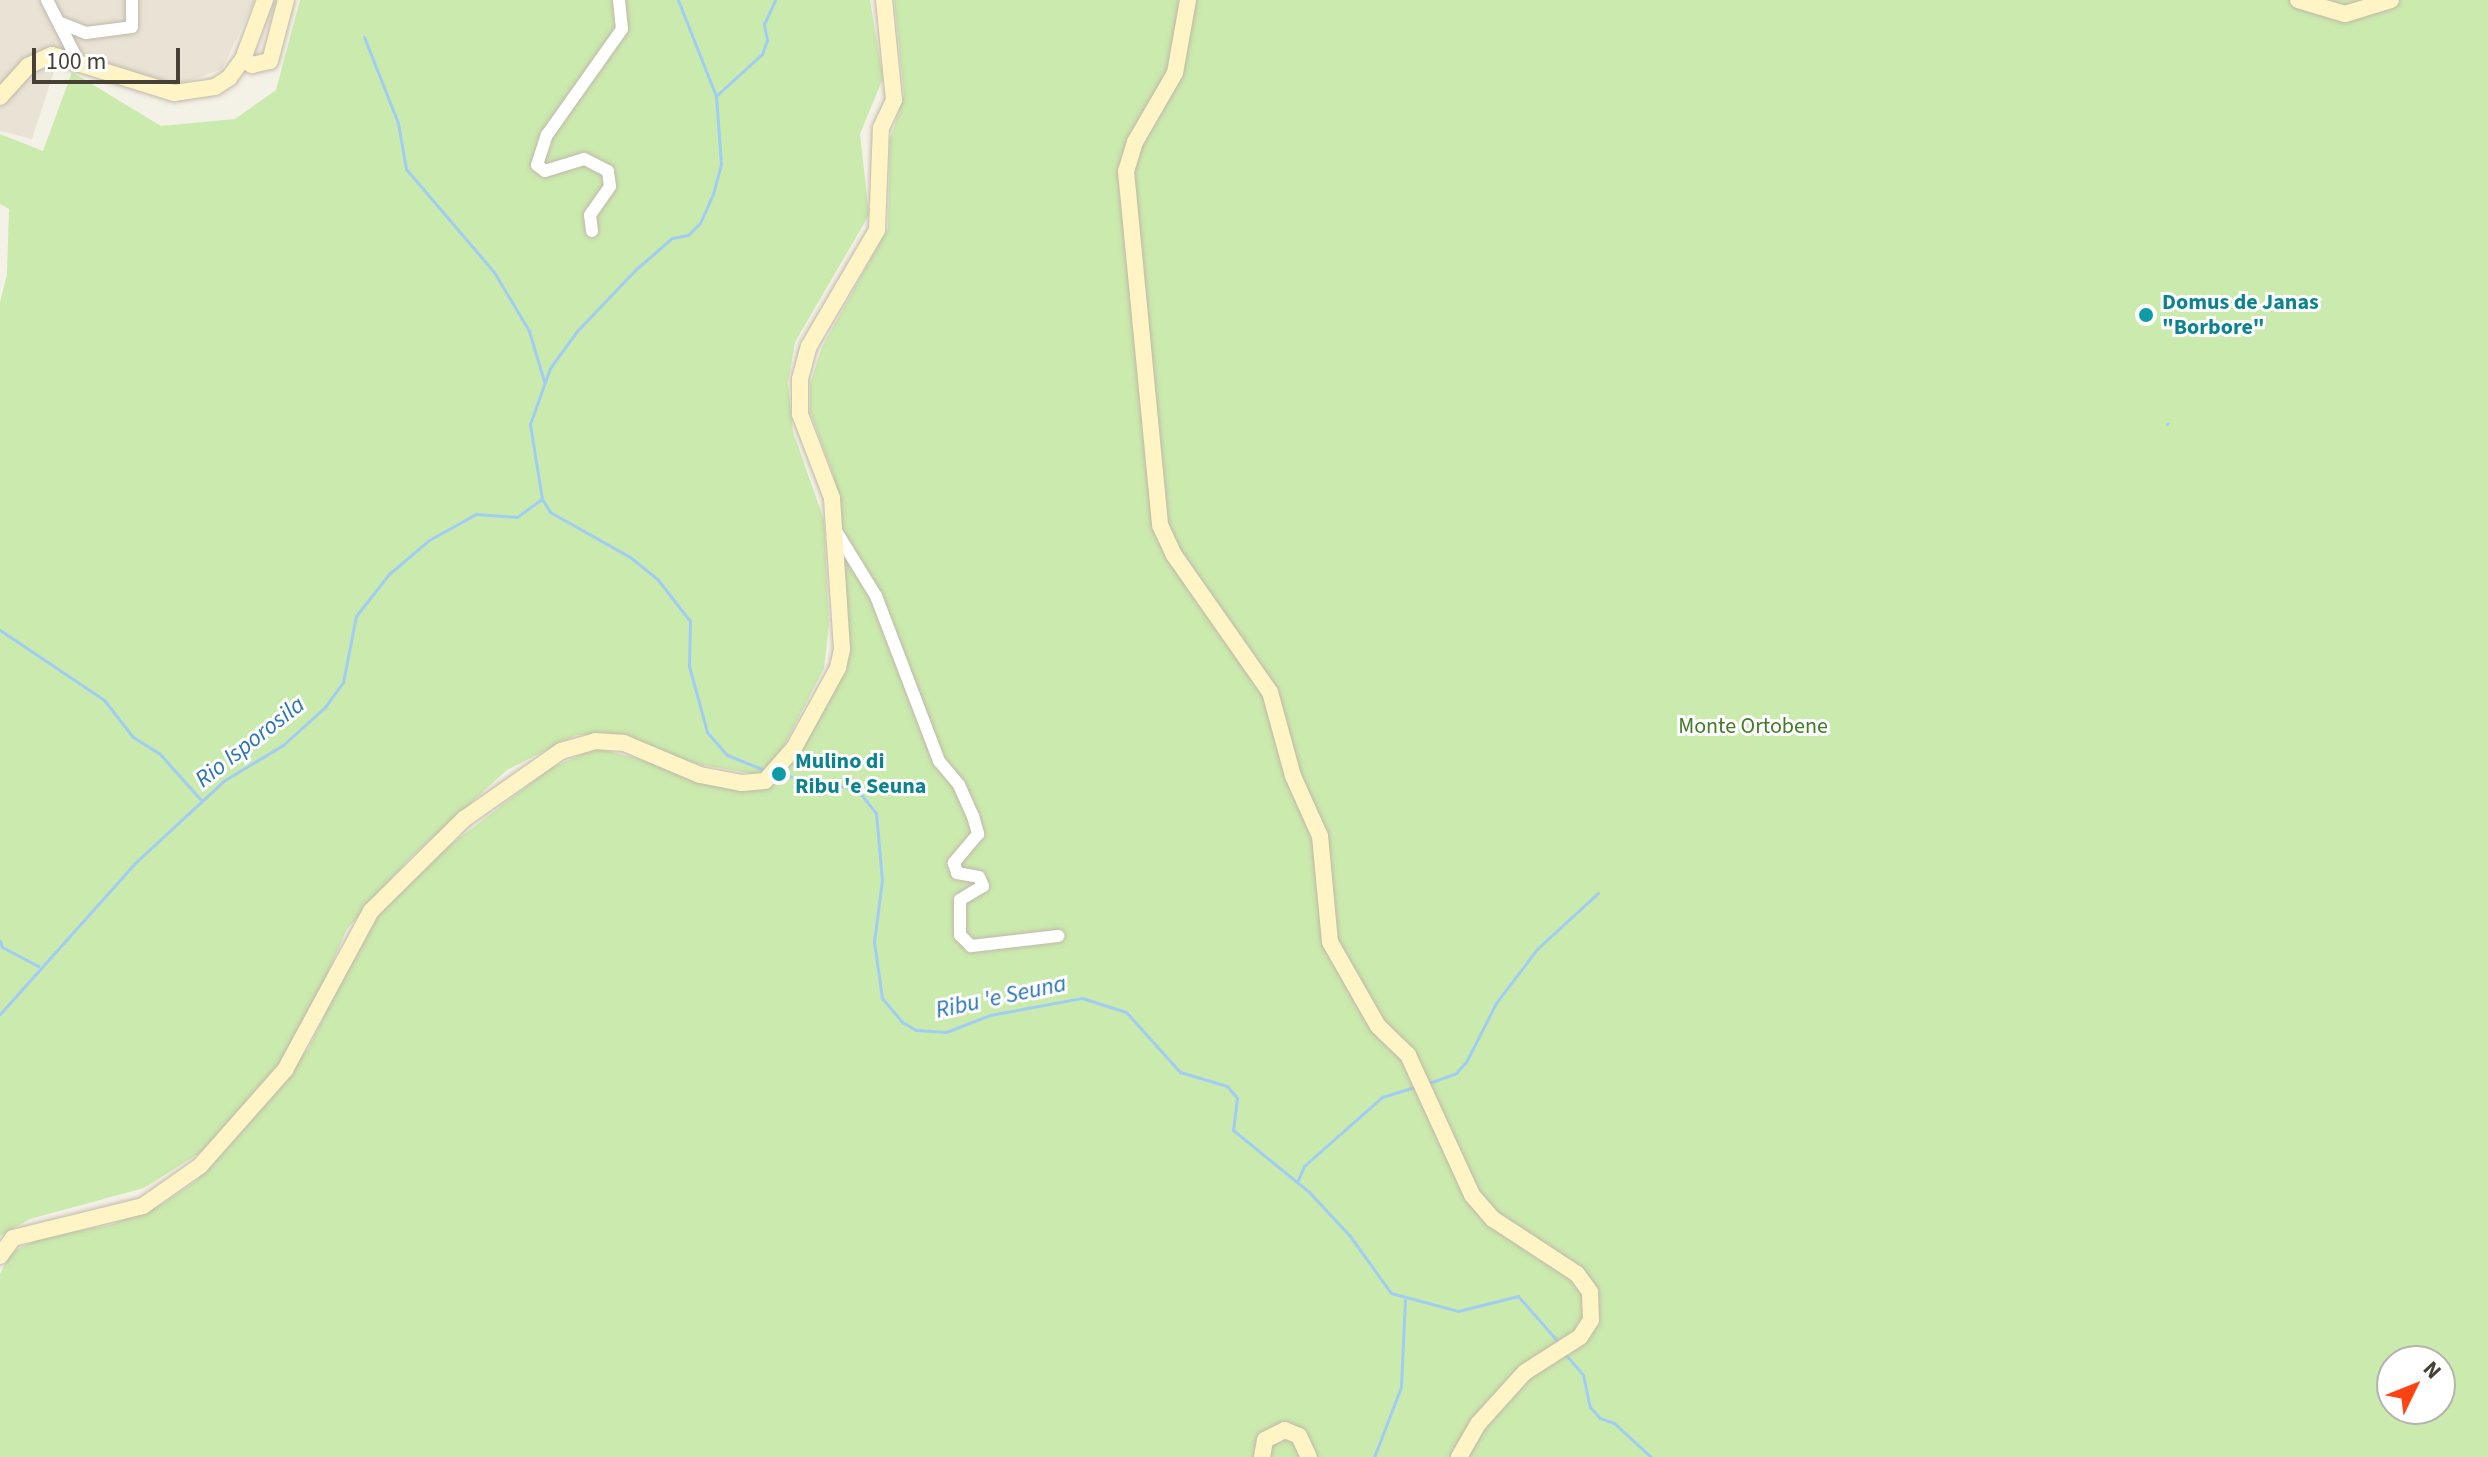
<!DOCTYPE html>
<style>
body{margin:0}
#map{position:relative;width:2488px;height:1457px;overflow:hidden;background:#f4f1e6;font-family:"Source Sans 3",sans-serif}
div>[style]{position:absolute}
.residential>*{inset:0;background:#e8e3d4}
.green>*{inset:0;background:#cbeaae}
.stream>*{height:3px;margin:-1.5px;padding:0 1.5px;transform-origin:1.5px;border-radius:1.5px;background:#a1cdf3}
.roads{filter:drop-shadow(0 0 2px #c0b9a9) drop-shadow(0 0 2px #c0b9a9)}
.street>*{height:12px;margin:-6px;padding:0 6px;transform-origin:6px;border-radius:6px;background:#fff}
.secondary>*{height:16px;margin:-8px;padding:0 8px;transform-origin:8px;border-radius:8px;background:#fff4c5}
.dots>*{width:22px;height:22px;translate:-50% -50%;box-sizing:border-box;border:4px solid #fff;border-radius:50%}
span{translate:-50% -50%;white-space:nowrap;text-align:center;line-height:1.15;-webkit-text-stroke:6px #fff;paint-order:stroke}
.culture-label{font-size:22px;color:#0d838f;font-weight:700}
.left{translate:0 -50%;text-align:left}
.park-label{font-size:22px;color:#427b26}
.water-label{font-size:24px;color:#2a74b7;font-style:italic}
.north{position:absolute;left:2376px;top:1345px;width:80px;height:80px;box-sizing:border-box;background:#fff;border:2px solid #b5b3ae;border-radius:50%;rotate:47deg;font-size:22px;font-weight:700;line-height:32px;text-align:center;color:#474135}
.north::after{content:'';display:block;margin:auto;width:28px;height:36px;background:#ff4312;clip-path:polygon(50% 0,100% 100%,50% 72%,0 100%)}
.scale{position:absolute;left:32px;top:48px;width:148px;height:36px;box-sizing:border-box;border:4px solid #474135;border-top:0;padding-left:10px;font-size:24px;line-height:28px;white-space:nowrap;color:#474135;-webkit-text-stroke:6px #fff;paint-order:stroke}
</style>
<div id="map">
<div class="residential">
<div style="clip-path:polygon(0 0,255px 0,222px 69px,174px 86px,61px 50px,32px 139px,0 131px)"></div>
</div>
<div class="green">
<div style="clip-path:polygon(300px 0,870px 0,883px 78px,860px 134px,869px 215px,795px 342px,788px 383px,793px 432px,824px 520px,829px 624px,824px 668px,784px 746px,760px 775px,685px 762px,623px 734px,576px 735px,507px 770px,410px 858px,347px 929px,304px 1027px,275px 1074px,211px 1146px,144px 1188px,30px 1219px,0 1236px,0 302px,7px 275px,9px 209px,0 204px,0 134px,43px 151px,72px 72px,161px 126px,235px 119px,276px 90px)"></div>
<div style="clip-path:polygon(evenodd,894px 0,2488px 0,2488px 1457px,0 1457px,0 1274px,11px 1252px,44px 1237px,110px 1225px,161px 1205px,196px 1181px,308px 1049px,370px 924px,437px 855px,551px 768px,596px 748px,756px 788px,829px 702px,843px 543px,833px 474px,810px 412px,810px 384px,822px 347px,888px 228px,890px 140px,904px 95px,894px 0,2392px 1361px,2440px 1361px,2440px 1409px,2392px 1409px,2392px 1361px)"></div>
</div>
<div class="stream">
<div style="left:364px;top:37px;width:92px;rotate:68.4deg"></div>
<div style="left:398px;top:123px;width:47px;rotate:80.1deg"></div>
<div style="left:406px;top:169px;width:135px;rotate:49.5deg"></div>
<div style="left:494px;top:272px;width:69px;rotate:59.3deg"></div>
<div style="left:529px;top:331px;width:52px;rotate:73.3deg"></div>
<div style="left:716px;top:96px;width:62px;rotate:-42.4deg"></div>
<div style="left:762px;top:54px;width:15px;rotate:-70deg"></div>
<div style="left:767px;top:40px;width:16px;rotate:-101deg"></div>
<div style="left:764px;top:24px;width:26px;rotate:-65deg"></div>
<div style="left:2167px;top:424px;width:1px;rotate:-45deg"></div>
<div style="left:542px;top:499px;width:15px;rotate:58deg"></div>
<div style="left:550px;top:512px;width:92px;rotate:29.4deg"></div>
<div style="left:630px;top:557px;width:36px;rotate:39deg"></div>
<div style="left:658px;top:580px;width:52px;rotate:52deg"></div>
<div style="left:690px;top:621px;width:45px;rotate:91.3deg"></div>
<div style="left:689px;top:666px;width:68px;rotate:74.7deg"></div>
<div style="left:707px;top:732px;width:30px;rotate:49deg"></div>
<div style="left:727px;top:755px;width:43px;rotate:21.8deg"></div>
<div style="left:0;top:630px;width:125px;rotate:33.9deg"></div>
<div style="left:104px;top:700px;width:47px;rotate:51.9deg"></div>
<div style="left:133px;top:737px;width:31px;rotate:32deg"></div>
<div style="left:159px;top:753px;width:64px;rotate:48.1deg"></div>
<div style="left:778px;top:774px;width:80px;rotate:10.8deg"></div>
<div style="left:857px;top:789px;width:31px;rotate:52deg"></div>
<div style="left:876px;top:813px;width:67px;rotate:84.9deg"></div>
<div style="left:882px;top:880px;width:63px;rotate:97.4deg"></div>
<div style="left:874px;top:942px;width:57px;rotate:81.9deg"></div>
<div style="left:882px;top:998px;width:31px;rotate:50deg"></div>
<div style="left:902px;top:1022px;width:16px;rotate:30deg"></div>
<div style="left:916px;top:1030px;width:30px;rotate:4deg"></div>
<div style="left:946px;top:1032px;width:47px;rotate:-21.1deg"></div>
<div style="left:990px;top:1015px;width:94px;rotate:-10.5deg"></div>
<div style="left:1082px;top:998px;width:46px;rotate:17.7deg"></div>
<div style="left:1126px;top:1012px;width:81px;rotate:48deg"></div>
<div style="left:1180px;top:1072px;width:49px;rotate:16.6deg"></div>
<div style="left:1227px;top:1086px;width:16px;rotate:50deg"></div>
<div style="left:1237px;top:1098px;width:32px;rotate:97deg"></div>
<div style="left:1233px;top:1130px;width:98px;rotate:39.2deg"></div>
<div style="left:1309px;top:1192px;width:60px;rotate:47deg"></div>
<div style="left:1350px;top:1236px;width:70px;rotate:54.3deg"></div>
<div style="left:1391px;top:1293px;width:69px;rotate:15deg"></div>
<div style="left:1458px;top:1311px;width:62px;rotate:-14deg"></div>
<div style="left:1518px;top:1296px;width:64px;rotate:48.8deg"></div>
<div style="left:0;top:941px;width:6px;rotate:72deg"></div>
<div style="left:2px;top:947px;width:41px;rotate:27.8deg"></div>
<div style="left:0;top:1014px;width:204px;rotate:-48.2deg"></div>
<div style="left:136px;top:862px;width:121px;rotate:-42.7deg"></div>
<div style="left:225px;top:780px;width:68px;rotate:-31.1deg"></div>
<div style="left:283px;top:745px;width:57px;rotate:-42.1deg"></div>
<div style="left:325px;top:707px;width:31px;rotate:-54deg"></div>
<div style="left:343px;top:682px;width:67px;rotate:-78.9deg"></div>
<div style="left:356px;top:616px;width:53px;rotate:-51.8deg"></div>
<div style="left:389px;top:574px;width:52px;rotate:-40.4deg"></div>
<div style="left:429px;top:540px;width:54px;rotate:-29deg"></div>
<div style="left:476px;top:514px;width:41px;rotate:4.2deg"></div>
<div style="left:517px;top:517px;width:31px;rotate:-36deg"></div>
<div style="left:542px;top:499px;width:76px;rotate:-99.1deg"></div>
<div style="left:530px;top:424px;width:59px;rotate:-70.3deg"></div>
<div style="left:550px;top:368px;width:46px;rotate:-53.9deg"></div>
<div style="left:577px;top:331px;width:84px;rotate:-46.4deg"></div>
<div style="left:635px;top:270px;width:49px;rotate:-40.9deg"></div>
<div style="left:672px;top:238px;width:16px;rotate:-11deg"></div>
<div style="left:688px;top:235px;width:17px;rotate:-45deg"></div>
<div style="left:700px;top:223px;width:32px;rotate:-66deg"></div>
<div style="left:713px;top:194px;width:31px;rotate:-75deg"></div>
<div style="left:721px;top:164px;width:68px;rotate:-94.2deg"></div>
<div style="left:716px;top:96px;width:103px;rotate:-111.6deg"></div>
<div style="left:1429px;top:1083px;width:29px;rotate:-20deg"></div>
<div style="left:1456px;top:1073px;width:15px;rotate:-48deg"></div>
<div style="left:1466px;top:1062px;width:66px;rotate:-63deg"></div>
<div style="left:1496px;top:1003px;width:68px;rotate:-52.8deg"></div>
<div style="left:1537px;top:949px;width:83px;rotate:-42.6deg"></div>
<div style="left:1297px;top:1182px;width:17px;rotate:-66deg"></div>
<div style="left:1304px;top:1166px;width:104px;rotate:-41.5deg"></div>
<div style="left:1382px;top:1097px;width:34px;rotate:-17deg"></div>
<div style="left:1565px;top:1354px;width:28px;rotate:49deg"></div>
<div style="left:1583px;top:1375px;width:33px;rotate:78deg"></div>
<div style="left:1590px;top:1407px;width:15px;rotate:48deg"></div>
<div style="left:1600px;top:1418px;width:15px;rotate:20deg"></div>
<div style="left:1614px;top:1423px;width:50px;rotate:42.6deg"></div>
<div style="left:1374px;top:1457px;width:75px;rotate:-68.9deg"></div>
<div style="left:1401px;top:1387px;width:87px;rotate:-87.4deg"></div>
</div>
<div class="roads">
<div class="street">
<div style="left:47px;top:0;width:66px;rotate:63deg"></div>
<div style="left:61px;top:23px;width:27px;rotate:22deg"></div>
<div style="left:86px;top:33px;width:46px;rotate:-7.4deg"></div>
<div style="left:132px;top:27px;width:27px;rotate:-90deg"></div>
<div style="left:592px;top:231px;width:16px;rotate:-97deg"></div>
<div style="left:590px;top:215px;width:35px;rotate:-55deg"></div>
<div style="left:610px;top:186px;width:15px;rotate:-98deg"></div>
<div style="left:608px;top:171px;width:27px;rotate:-153deg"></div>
<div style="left:584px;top:159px;width:41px;rotate:162.9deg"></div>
<div style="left:545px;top:171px;width:10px;rotate:-143deg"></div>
<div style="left:537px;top:165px;width:32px;rotate:-72deg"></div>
<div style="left:547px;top:135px;width:130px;rotate:-54.7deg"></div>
<div style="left:622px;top:29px;width:29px;rotate:-96deg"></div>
<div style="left:836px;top:531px;width:76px;rotate:58.4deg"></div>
<div style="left:876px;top:596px;width:177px;rotate:69.1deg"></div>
<div style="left:939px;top:761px;width:31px;rotate:50deg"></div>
<div style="left:959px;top:785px;width:34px;rotate:66deg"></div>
<div style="left:973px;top:816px;width:19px;rotate:74deg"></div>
<div style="left:978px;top:834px;width:38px;rotate:130deg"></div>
<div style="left:954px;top:863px;width:10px;rotate:73deg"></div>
<div style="left:957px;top:873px;width:22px;rotate:10deg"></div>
<div style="left:979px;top:877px;width:10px;rotate:66deg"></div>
<div style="left:983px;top:886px;width:27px;rotate:149deg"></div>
<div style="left:960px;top:900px;width:35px;rotate:90deg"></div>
<div style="left:960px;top:935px;width:16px;rotate:45deg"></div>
<div style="left:971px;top:946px;width:88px;rotate:-6.6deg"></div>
</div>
<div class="secondary">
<div style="left:1188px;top:0;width:74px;rotate:100.1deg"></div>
<div style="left:1175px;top:73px;width:80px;rotate:120.1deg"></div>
<div style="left:1135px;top:142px;width:30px;rotate:107deg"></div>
<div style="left:1126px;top:171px;width:356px;rotate:84.5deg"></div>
<div style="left:1160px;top:525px;width:33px;rotate:65deg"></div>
<div style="left:1174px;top:555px;width:167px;rotate:55deg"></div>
<div style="left:1270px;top:692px;width:87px;rotate:74.7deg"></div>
<div style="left:1293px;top:776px;width:66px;rotate:65.8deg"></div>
<div style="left:1320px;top:836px;width:106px;rotate:84.6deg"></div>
<div style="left:1330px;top:942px;width:97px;rotate:60.3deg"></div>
<div style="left:1378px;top:1026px;width:42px;rotate:44deg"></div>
<div style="left:1408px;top:1055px;width:154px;rotate:65.4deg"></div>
<div style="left:1472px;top:1195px;width:32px;rotate:49deg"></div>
<div style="left:1493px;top:1219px;width:100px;rotate:33.2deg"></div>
<div style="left:1577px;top:1274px;width:22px;rotate:54deg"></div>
<div style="left:1590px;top:1292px;width:28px;rotate:88deg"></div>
<div style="left:1591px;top:1320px;width:20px;rotate:123deg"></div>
<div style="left:1580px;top:1337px;width:65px;rotate:147.5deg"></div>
<div style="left:1525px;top:1372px;width:70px;rotate:132.1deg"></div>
<div style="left:1478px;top:1424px;width:38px;rotate:120deg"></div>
<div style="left:2298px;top:0;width:49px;rotate:16.6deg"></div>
<div style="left:2345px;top:14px;width:48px;rotate:-16.9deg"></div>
<div style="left:243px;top:59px;width:11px;rotate:34deg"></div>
<div style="left:252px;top:65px;width:18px;rotate:-13deg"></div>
<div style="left:270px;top:61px;width:63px;rotate:-75.3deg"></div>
<div style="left:0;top:97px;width:42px;rotate:-47.9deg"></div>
<div style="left:28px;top:66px;width:26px;rotate:-25deg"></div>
<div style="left:52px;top:55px;width:128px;rotate:17.3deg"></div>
<div style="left:174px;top:93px;width:41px;rotate:-8.3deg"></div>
<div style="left:215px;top:87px;width:17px;rotate:-33deg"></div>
<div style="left:229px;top:78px;width:24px;rotate:-54deg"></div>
<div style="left:243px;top:59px;width:63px;rotate:-69.6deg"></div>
<div style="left:0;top:1256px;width:22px;rotate:-54deg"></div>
<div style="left:13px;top:1238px;width:134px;rotate:-13.8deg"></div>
<div style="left:143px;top:1206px;width:70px;rotate:-35.1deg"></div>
<div style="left:200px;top:1166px;width:128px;rotate:-48.5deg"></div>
<div style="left:285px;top:1070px;width:181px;rotate:-61.6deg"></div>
<div style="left:371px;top:911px;width:131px;rotate:-44.7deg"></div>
<div style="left:464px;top:819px;width:118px;rotate:-35deg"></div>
<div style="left:561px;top:751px;width:35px;rotate:-16deg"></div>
<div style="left:595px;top:741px;width:29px;rotate:4deg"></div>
<div style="left:624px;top:743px;width:82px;rotate:22.8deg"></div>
<div style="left:700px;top:775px;width:43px;rotate:10.8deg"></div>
<div style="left:742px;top:783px;width:23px;rotate:-5deg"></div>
<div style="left:765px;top:781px;width:44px;rotate:-48.7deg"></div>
<div style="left:794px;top:748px;width:91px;rotate:-61.2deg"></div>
<div style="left:838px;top:668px;width:19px;rotate:-78deg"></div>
<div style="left:842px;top:649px;width:151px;rotate:-93.8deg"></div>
<div style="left:832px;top:498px;width:90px;rotate:-110.9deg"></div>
<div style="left:800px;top:414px;width:35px;rotate:-90deg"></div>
<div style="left:800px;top:379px;width:34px;rotate:-75deg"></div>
<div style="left:809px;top:346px;width:134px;rotate:-59.6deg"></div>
<div style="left:877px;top:230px;width:102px;rotate:-87.8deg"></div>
<div style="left:881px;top:128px;width:31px;rotate:-65deg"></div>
<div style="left:894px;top:100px;width:100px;rotate:-95.7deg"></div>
<div style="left:1262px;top:1457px;width:17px;rotate:-80deg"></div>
<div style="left:1265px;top:1440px;width:22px;rotate:-27deg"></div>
<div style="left:1285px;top:1430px;width:15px;rotate:23deg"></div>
<div style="left:1299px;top:1436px;width:23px;rotate:65deg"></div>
</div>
</div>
<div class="dots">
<div style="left:2146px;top:315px;background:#0f9aa8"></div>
<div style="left:779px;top:774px;background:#0f9aa8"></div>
</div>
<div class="culture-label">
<span class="left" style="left:2162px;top:315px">Domus de Janas<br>"Borbore"</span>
<span class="left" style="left:795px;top:774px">Mulino di<br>Ribu 'e Seuna</span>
</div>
<div class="park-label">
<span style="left:1753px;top:727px">Monte Ortobene</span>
</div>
<div class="water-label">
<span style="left:250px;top:742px;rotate:-38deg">Rio Isporosila</span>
<span style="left:1001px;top:997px;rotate:-12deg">Ribu 'e Seuna</span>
</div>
<div class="north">N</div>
<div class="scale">100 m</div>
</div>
